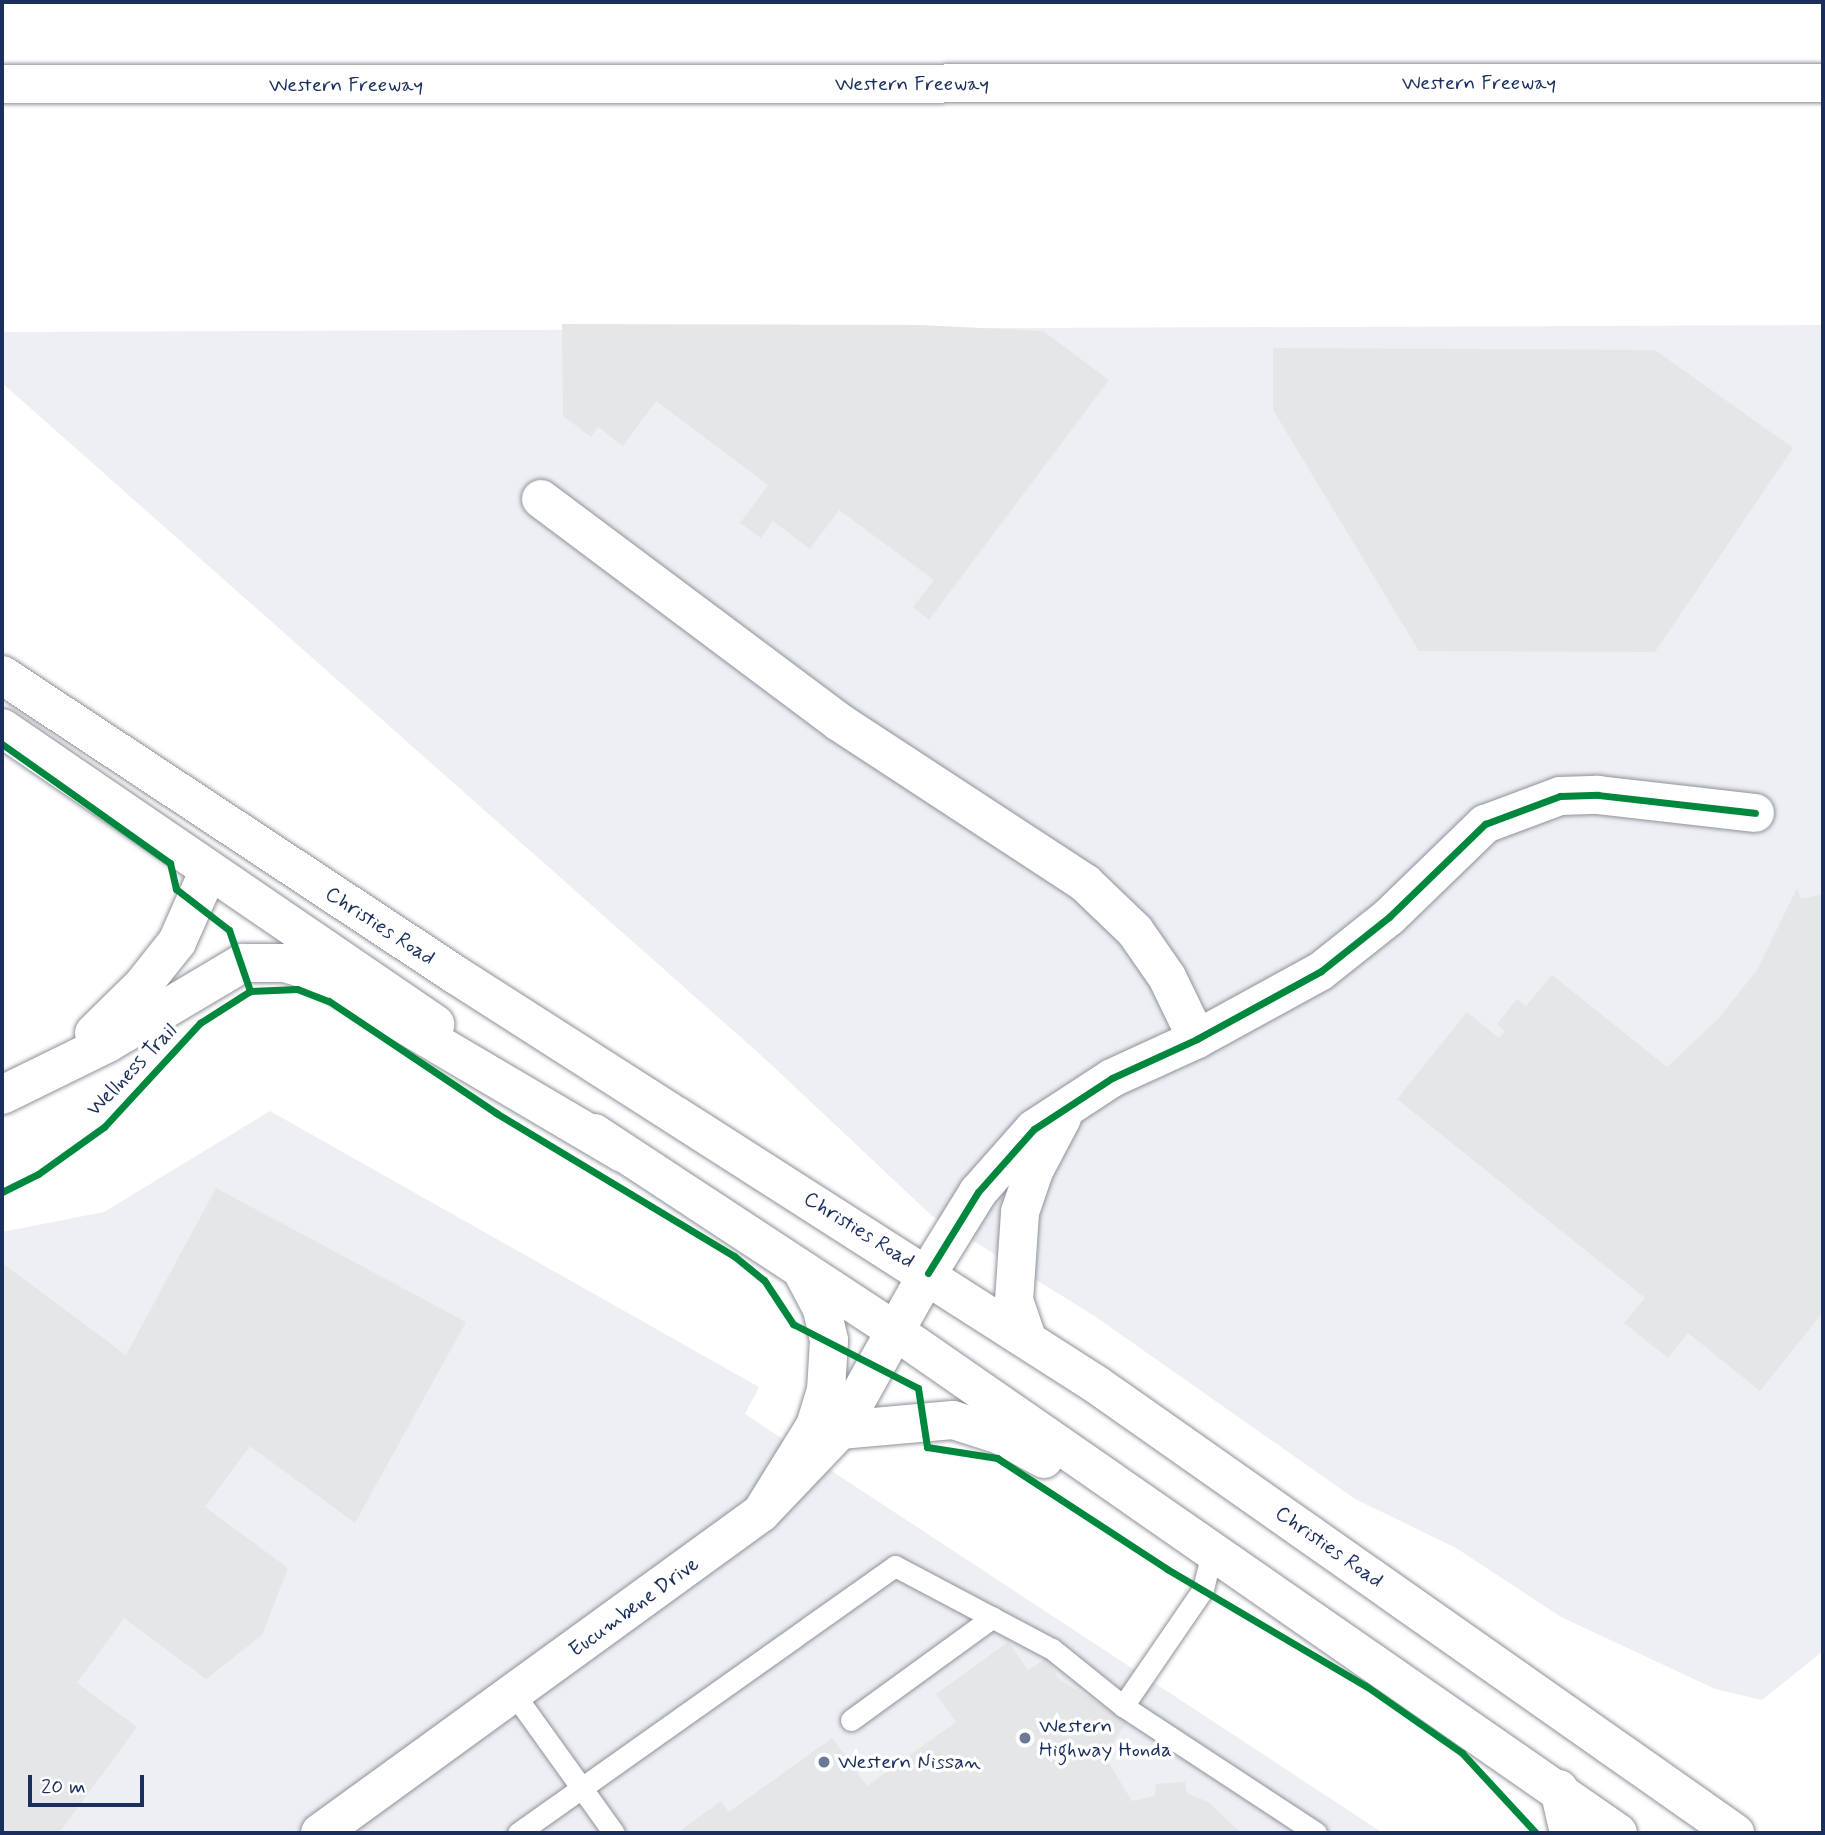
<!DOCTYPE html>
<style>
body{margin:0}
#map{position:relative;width:1825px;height:1835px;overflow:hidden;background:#fff;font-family:Mynerve,sans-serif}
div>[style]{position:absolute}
.built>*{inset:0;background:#edeff3}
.building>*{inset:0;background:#e5e6e8}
.roads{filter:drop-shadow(0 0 2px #8e929a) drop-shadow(0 0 2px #8e929a)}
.service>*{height:21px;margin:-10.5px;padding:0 10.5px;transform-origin:10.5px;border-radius:10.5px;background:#fff}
.minor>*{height:38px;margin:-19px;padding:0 19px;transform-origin:19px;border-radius:19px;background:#fff}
.secondary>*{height:38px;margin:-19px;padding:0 19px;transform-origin:19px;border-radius:19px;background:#fff}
.motorway>*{height:38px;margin:-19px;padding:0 19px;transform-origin:19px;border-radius:19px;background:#fff}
.cycleway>*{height:7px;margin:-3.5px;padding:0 3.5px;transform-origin:3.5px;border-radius:3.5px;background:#00873e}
.dots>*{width:19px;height:19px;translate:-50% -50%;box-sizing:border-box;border:4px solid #fff;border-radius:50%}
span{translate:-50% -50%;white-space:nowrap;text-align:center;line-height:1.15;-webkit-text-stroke:7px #fff;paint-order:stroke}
.street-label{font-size:21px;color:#1b2f5e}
.poi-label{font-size:21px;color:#1b2f5e}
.left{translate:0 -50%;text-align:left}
.frame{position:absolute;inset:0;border:4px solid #1b2f5e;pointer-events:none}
.scale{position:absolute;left:28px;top:1775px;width:116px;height:32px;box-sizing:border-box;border:4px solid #1b2f5e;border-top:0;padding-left:9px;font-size:21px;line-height:24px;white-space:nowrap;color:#1b2f5e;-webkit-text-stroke:5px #fff;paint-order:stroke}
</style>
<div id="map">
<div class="built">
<div style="clip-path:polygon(1823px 325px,1823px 1651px,1762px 1700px,1715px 1689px,1561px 1617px,1456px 1548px,1355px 1499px,1093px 1315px,931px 1215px,763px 1057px,2px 383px,2px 332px)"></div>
<div style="clip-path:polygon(270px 1111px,759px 1387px,745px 1414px,1383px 1833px,2px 1833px,2px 1232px,104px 1212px)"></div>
</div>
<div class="building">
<div style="clip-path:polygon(562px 324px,919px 325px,1043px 331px,1109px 380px,929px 620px,913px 607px,934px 580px,839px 510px,810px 549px,773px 521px,761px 538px,740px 523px,768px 485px,656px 401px,623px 446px,598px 427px,591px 437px,563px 416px)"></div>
<div style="clip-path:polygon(1273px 348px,1655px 350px,1793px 448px,1655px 652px,1419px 651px,1273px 410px)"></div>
<div style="clip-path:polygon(1797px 888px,1801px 899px,1823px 894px,1823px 1312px,1760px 1391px,1688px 1333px,1668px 1358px,1624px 1323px,1645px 1298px,1397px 1099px,1467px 1012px,1499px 1038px,1505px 1031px,1497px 1024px,1517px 999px,1526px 1006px,1552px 975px,1667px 1067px,1718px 1019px,1757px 970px)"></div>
<div style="clip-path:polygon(216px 1188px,466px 1322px,355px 1523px,250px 1446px,205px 1507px,288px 1568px,262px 1635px,206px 1679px,124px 1618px,77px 1683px,137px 1727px,59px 1833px,2px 1833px,2px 1263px,126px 1355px)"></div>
<div style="clip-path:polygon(1008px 1642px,1028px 1670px,1046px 1658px,1059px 1679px,1128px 1721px,1104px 1755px,1132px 1801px,1155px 1796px,1156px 1784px,1185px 1782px,1187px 1793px,1208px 1802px,1241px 1833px,677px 1833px,721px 1801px,729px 1812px,832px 1738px,867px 1786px,956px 1722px,936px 1694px)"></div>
</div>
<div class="roads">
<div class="service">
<div style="left:514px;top:1694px;width:171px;rotate:54.3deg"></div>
<div style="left:1123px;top:1706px;width:142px;rotate:-55.6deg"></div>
<div style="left:1203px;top:1589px;width:42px;rotate:-76.3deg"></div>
<div style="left:851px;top:1720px;width:175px;rotate:-36deg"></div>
<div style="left:518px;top:1833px;width:462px;rotate:-35.3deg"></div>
<div style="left:895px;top:1566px;width:178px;rotate:27.9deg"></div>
<div style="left:1052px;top:1649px;width:91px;rotate:38.8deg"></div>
<div style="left:1123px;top:1706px;width:231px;rotate:33.3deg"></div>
</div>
<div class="minor">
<div style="left:541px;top:499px;width:372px;rotate:36.8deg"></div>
<div style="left:839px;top:722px;width:294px;rotate:33.2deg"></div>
<div style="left:1085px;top:883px;width:69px;rotate:43.8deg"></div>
<div style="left:1135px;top:931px;width:56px;rotate:55.2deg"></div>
<div style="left:1167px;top:977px;width:69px;rotate:64.2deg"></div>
<div style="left:928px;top:1273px;width:95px;rotate:-58.3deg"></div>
<div style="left:978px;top:1192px;width:84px;rotate:-48.4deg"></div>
<div style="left:1034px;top:1129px;width:93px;rotate:-33.2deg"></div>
<div style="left:1112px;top:1078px;width:94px;rotate:-24.6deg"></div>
<div style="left:1197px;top:1039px;width:141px;rotate:-28.7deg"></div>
<div style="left:1321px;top:971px;width:87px;rotate:-38.5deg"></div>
<div style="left:1389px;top:917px;width:134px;rotate:-44.1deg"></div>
<div style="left:1485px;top:824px;width:80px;rotate:-20.5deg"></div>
<div style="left:1560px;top:796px;width:38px;rotate:-2deg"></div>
<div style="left:1598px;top:795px;width:158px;rotate:6.5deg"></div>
<div style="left:1027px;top:1338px;width:39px;rotate:-109deg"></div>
<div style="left:1014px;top:1301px;width:89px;rotate:-86.1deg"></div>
<div style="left:1020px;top:1212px;width:43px;rotate:-71.1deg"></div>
<div style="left:1034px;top:1171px;width:60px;rotate:-62.2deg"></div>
<div style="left:320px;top:1833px;width:545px;rotate:-35.97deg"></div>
<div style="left:761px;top:1513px;width:115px;rotate:-46.4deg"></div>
<div style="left:840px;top:1430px;width:113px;rotate:-60.9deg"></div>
</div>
<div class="secondary">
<div style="left:2px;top:675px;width:544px;rotate:33.46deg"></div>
<div style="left:456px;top:975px;width:761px;rotate:32.6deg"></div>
<div style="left:1097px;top:1385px;width:780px;rotate:35.08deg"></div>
<div style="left:2px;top:728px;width:525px;rotate:34.36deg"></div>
<div style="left:594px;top:1133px;width:360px;rotate:33.3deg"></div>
<div style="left:895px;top:1331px;width:880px;rotate:34.77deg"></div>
<div style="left:895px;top:1331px;width:67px;rotate:-60.4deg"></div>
<div style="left:840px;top:1430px;width:113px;rotate:-5.1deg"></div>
<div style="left:953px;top:1420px;width:49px;rotate:17.7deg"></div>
<div style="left:1000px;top:1435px;width:50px;rotate:28.6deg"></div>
<div style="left:761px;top:1513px;width:102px;rotate:-58.2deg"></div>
<div style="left:815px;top:1426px;width:37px;rotate:-73deg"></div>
<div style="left:826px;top:1391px;width:51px;rotate:-86.6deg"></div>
<div style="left:829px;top:1340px;width:32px;rotate:-103deg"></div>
<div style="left:822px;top:1309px;width:45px;rotate:-117.7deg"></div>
<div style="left:1559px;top:1789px;width:45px;rotate:77.2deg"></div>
</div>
<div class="motorway">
<div style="left:2px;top:84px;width:1821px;rotate:-0.03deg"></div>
<div style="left:94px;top:1033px;width:67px;rotate:-44.4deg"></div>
<div style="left:142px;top:986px;width:56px;rotate:-51.5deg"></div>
<div style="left:177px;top:942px;width:79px;rotate:-66deg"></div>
<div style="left:2px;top:1095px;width:118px;rotate:-26.1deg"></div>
<div style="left:108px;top:1043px;width:157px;rotate:-30.7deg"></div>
<div style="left:243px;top:963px;width:42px"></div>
<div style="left:285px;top:963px;width:34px;rotate:17deg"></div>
<div style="left:317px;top:973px;width:355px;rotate:30.5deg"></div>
</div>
</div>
<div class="cycleway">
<div style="left:2px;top:744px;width:206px;rotate:35.3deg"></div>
<div style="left:170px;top:863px;width:27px;rotate:77deg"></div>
<div style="left:176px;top:889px;width:67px;rotate:37.7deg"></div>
<div style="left:229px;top:930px;width:65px;rotate:71deg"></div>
<div style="left:250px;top:991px;width:47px;rotate:-2.4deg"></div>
<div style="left:297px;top:989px;width:34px;rotate:21deg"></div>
<div style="left:329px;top:1001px;width:201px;rotate:33.8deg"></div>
<div style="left:496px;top:1113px;width:278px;rotate:31deg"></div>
<div style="left:734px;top:1256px;width:38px;rotate:39deg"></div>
<div style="left:764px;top:1280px;width:53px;rotate:56.6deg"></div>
<div style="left:793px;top:1324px;width:140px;rotate:27.1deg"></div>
<div style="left:918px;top:1388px;width:60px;rotate:81.3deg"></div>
<div style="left:927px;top:1447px;width:71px;rotate:8.9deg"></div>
<div style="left:997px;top:1458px;width:203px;rotate:33.1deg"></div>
<div style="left:1167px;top:1569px;width:231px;rotate:30.5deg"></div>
<div style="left:1366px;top:1686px;width:117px;rotate:34.9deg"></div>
<div style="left:1462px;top:1753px;width:109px;rotate:47.2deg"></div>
<div style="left:2px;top:1192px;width:40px;rotate:-26.6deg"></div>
<div style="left:38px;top:1174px;width:81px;rotate:-35.5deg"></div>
<div style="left:104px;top:1127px;width:142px;rotate:-47.3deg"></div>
<div style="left:200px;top:1023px;width:59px;rotate:-32.6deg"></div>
<div style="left:928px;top:1273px;width:95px;rotate:-58.3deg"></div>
<div style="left:978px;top:1192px;width:84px;rotate:-48.4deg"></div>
<div style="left:1034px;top:1129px;width:93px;rotate:-33.2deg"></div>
<div style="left:1112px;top:1078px;width:94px;rotate:-24.6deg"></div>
<div style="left:1197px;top:1039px;width:141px;rotate:-28.7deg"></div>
<div style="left:1321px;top:971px;width:87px;rotate:-38.5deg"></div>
<div style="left:1389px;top:917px;width:134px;rotate:-44.1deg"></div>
<div style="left:1485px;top:824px;width:80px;rotate:-20.5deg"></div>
<div style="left:1560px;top:796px;width:38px;rotate:-2deg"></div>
<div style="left:1598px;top:795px;width:158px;rotate:6.5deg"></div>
</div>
<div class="dots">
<div style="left:1025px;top:1738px;background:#6b7896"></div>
<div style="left:824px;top:1762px;background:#6b7896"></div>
</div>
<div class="street-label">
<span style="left:1479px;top:83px">Western Freeway</span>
<span style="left:912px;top:84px">Western Freeway</span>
<span style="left:346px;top:85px">Western Freeway</span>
<span style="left:380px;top:926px;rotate:33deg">Christies Road</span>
<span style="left:132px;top:1070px;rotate:-46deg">Wellness Trail</span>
<span style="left:859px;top:1230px;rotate:32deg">Christies Road</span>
<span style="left:1329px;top:1547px;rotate:35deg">Christies Road</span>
<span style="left:634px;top:1607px;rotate:-36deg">Eucumbene Drive</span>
</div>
<div class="poi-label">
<span class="left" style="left:1039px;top:1738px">Western<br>Highway Honda</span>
<span class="left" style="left:838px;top:1762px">Western Nissan</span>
</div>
<div class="frame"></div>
<div class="scale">20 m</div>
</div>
